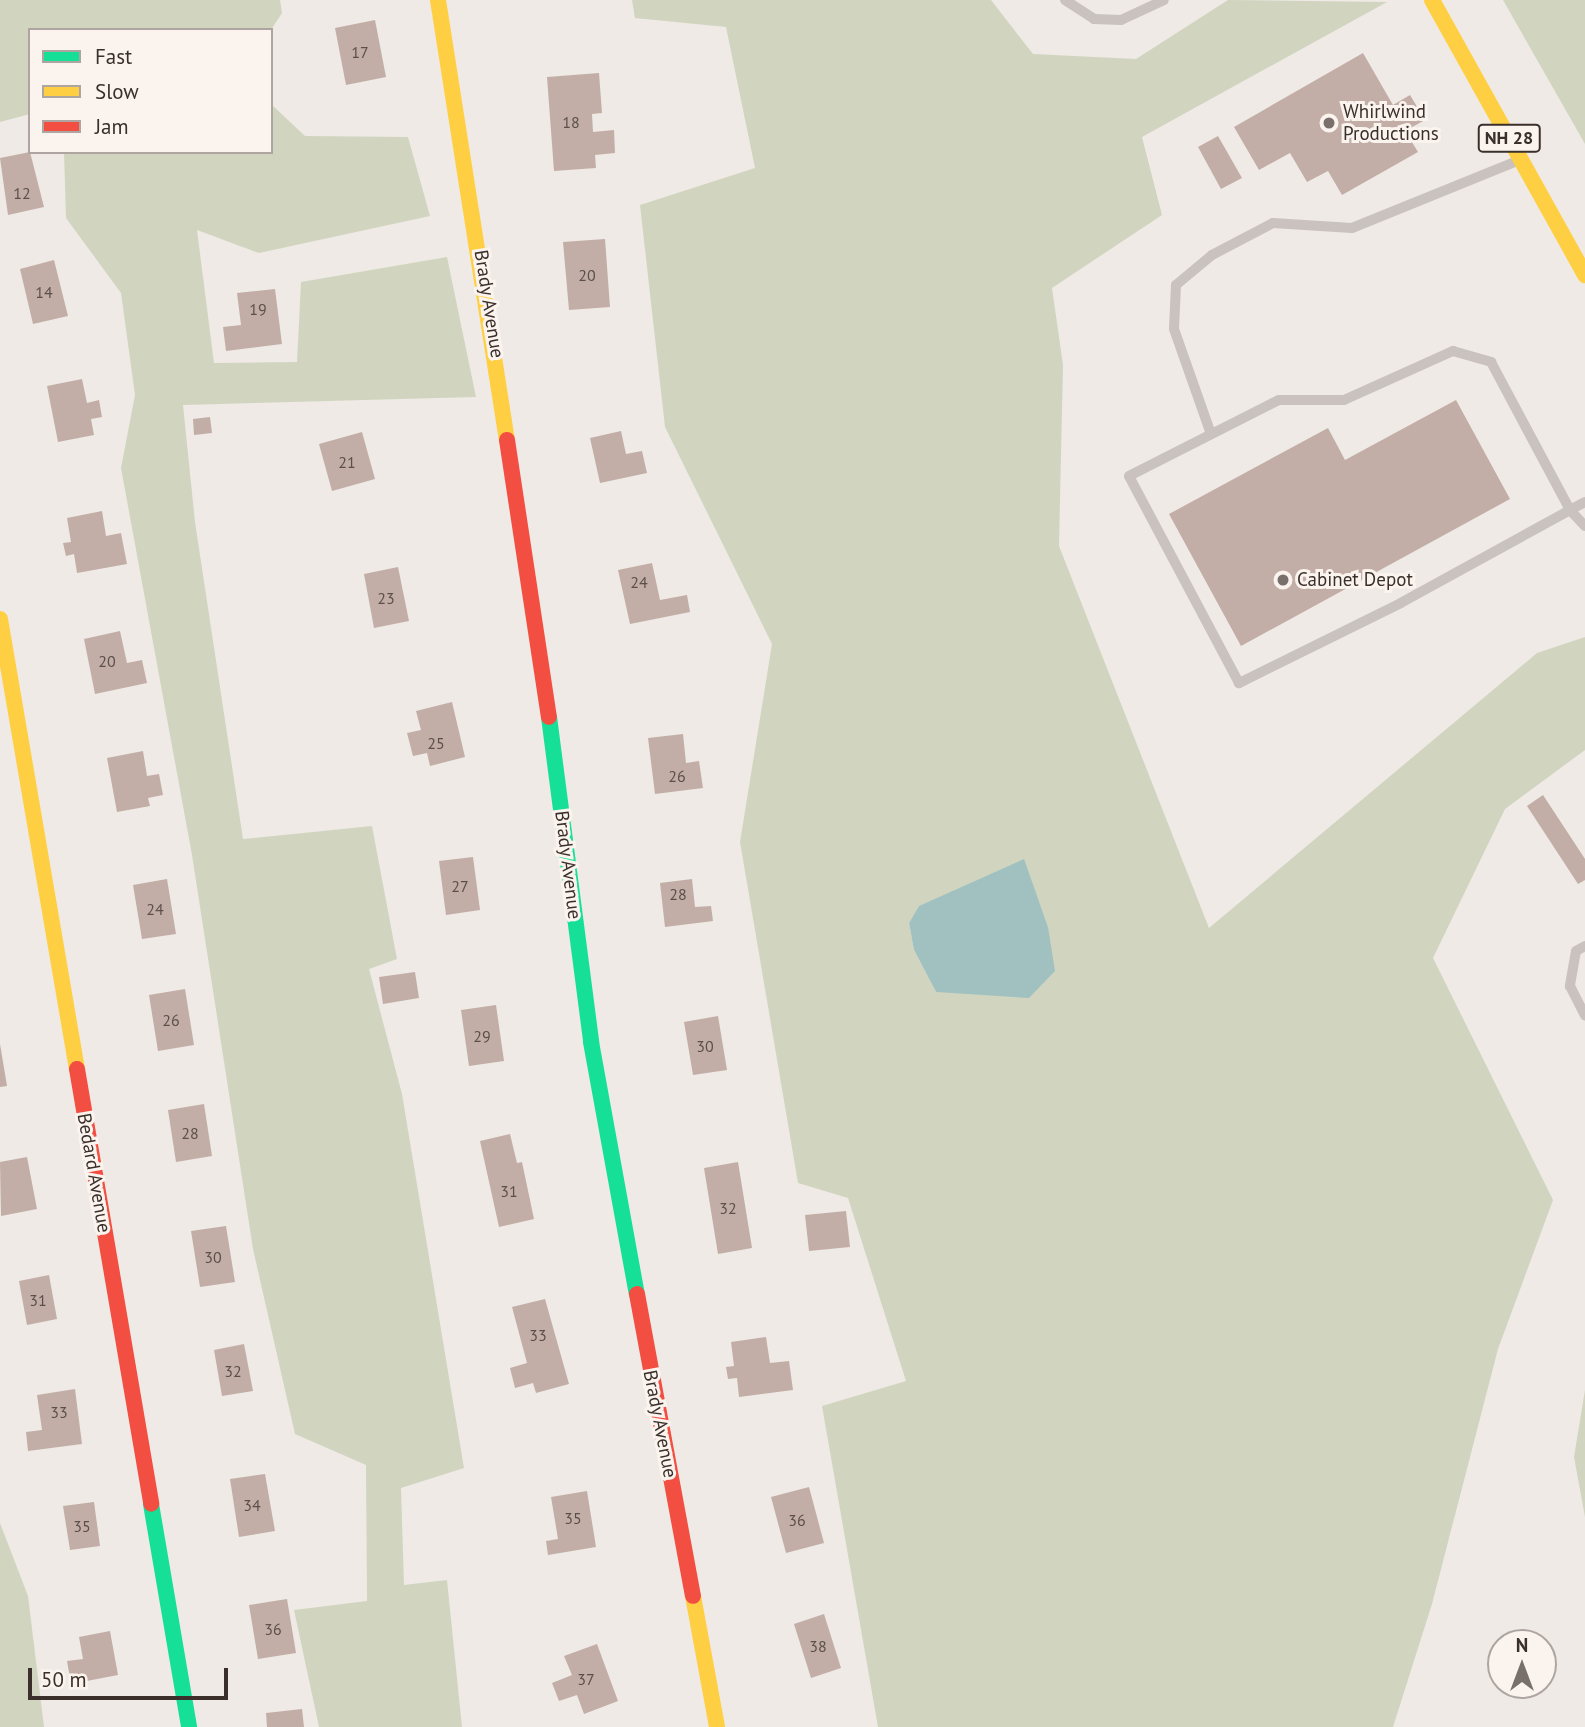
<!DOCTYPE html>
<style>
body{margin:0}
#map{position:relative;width:1585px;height:1727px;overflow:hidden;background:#efeae5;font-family:"PT Sans",sans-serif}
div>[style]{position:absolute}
.green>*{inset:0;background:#d1d5c0}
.water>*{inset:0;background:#a1c1c0}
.building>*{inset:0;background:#c2aea7}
.lane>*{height:10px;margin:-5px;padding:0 5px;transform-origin:5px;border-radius:5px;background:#c9c2be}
.fast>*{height:16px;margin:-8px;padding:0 8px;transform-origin:8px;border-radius:8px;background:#16e098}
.slow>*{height:16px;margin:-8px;padding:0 8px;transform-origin:8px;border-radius:8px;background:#ffcf43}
.jam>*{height:16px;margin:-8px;padding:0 8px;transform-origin:8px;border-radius:8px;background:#f24e42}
.dots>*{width:19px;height:19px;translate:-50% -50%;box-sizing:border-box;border:4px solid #fbf4ee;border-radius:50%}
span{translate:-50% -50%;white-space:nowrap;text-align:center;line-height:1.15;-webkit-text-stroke:6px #fbf4ee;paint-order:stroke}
.number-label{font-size:16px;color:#5c4f4a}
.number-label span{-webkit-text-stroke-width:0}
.shield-label span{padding:2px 5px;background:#fbf4ee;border:2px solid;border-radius:5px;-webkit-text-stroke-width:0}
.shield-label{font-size:18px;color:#3a2f2b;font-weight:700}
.poi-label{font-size:19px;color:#3a2f2b}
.left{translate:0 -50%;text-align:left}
.street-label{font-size:19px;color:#3a2f2b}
.legend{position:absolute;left:28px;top:28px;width:245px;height:126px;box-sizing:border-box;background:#fbf4ee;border:2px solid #aea5a0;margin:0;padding:9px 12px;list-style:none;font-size:21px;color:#3a2f2b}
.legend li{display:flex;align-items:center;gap:14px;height:35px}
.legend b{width:35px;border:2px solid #aea5a0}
.north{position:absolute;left:1487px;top:1629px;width:70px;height:70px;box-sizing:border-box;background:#fbf4ee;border:2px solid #aea5a0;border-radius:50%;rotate:0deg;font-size:19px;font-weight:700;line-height:28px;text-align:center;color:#3a2f2b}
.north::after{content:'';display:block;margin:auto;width:24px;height:32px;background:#79706c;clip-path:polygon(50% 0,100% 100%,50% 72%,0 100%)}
.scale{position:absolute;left:28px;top:1668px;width:200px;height:32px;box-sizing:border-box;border:4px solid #3a2f2b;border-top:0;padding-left:9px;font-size:21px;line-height:24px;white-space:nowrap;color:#3a2f2b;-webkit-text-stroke:5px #fbf4ee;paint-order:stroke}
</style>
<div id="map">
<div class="green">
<div style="clip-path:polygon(0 0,280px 0,282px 13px,271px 30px,30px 30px,30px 114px,0 122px)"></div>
<div style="clip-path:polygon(evenodd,632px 0,991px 0,1033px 54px,1136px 59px,1228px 0,1387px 2px,1142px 137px,1162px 215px,1052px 288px,1063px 365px,1059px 546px,1209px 928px,1537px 653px,1585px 637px,1585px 750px,1505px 809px,1433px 958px,1553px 1200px,1498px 1349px,1432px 1604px,1393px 1727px,878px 1727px,822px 1406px,906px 1381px,848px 1198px,798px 1183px,740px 842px,772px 644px,665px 427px,640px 205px,755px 168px,726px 27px,635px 18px,632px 0,1023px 860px,1048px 927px,936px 992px,914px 950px,909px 923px,919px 907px,1023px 860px)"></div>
<div style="clip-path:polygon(1503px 0,1585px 0,1585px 144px)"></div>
<div style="clip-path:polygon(271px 104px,305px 136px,408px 137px,430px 216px,259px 253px,197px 230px,214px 363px,297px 362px,301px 282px,447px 257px,476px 397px,183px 405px,195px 522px,243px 839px,372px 826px,397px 959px,369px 969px,402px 1094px,464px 1468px,401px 1488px,404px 1585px,447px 1580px,462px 1727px,319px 1727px,294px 1610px,367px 1601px,366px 1465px,295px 1434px,253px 1249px,192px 855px,121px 468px,135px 395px,121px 293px,66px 218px,64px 152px,271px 152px)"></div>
<div style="clip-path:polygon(1585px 1390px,1585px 1517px,1574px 1457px)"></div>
<div style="clip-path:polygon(0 1523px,28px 1596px,44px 1727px,0 1727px)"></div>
</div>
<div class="water">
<div style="clip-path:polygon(1024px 859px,1048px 927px,1055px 971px,1029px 998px,936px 992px,914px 950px,909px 923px,919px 906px)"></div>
</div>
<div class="building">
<div style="clip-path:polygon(375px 20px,386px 77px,346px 85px,335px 28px)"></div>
<div style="clip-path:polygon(1363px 53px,1393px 105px,1410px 95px,1425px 120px,1405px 131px,1418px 152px,1342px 195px,1328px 171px,1307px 182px,1290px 153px,1259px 170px,1234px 127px)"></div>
<div style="clip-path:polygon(599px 73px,602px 113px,592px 114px,593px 132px,614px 130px,615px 153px,595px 155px,596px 168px,554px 171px,547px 77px)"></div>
<div style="clip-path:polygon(1218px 136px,1242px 178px,1221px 189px,1198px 147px)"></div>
<div style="clip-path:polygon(30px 152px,44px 207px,8px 215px,0 158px)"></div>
<div style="clip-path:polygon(605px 239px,610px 307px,569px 310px,563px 242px)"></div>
<div style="clip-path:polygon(54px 260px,68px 316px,33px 324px,20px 269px)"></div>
<div style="clip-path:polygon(275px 289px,282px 344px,226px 351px,223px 327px,241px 325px,237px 293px)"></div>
<div style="clip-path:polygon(82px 379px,87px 403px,99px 400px,102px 417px,91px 419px,94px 435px,58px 442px,47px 386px)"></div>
<div style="clip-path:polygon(1456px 400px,1510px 499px,1241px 646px,1169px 514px,1328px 428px,1345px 460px)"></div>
<div style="clip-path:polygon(210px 417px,212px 433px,194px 435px,193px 419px)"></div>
<div style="clip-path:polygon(621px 431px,626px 454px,642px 451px,647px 473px,600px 483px,590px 438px)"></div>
<div style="clip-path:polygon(362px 432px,375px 479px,332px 491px,319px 444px)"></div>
<div style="clip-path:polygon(102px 511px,106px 536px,121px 533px,127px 564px,77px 573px,74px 554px,66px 556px,63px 543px,71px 542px,67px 518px)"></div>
<div style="clip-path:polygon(652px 563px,660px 600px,687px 595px,690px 612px,630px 624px,618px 570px)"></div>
<div style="clip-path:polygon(398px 567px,409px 621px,374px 628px,364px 574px)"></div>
<div style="clip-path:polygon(120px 631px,127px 663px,142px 660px,147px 683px,95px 694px,84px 639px)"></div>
<div style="clip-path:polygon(452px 702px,465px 757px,430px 766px,427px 753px,413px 756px,407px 733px,421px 730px,416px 711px)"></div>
<div style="clip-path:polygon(683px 734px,686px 763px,699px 761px,703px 788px,655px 794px,648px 738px)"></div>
<div style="clip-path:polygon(143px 751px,147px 776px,159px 774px,163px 795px,148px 798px,150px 806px,117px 812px,107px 758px)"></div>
<div style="clip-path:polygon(1543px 795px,1585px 859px,1585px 880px,1578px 884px,1527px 806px)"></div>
<div style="clip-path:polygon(473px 857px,480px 910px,446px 915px,439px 861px)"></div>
<div style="clip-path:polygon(167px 879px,176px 934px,142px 939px,133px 885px)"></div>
<div style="clip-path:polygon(692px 879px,695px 907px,711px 906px,713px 921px,665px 927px,660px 883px)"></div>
<div style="clip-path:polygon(415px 972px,419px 998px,383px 1004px,379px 977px)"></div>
<div style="clip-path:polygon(185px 989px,194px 1045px,158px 1051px,149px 995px)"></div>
<div style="clip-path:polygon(496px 1005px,504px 1061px,469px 1066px,461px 1010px)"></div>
<div style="clip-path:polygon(718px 1016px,727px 1070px,693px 1075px,684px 1022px)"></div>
<div style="clip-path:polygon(0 1044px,7px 1086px,0 1087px)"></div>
<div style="clip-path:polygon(204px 1104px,212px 1156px,176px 1162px,168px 1110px)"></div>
<div style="clip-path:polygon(510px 1134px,517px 1163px,522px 1162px,534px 1219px,499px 1227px,480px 1141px)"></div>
<div style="clip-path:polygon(27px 1157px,37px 1209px,1px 1216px,0 1162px)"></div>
<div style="clip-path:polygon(738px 1162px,752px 1248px,718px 1254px,704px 1168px)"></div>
<div style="clip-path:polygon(846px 1211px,850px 1247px,809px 1251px,805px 1215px)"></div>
<div style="clip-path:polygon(226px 1226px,235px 1282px,200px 1287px,191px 1231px)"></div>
<div style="clip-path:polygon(49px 1275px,57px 1319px,27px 1325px,19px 1281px)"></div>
<div style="clip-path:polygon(545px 1299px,569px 1384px,536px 1393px,533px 1383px,515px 1388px,510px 1368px,527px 1363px,512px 1307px)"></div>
<div style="clip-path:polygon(766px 1337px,770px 1363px,789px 1361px,793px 1390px,739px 1397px,737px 1378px,728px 1379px,726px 1367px,734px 1366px,731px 1342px)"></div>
<div style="clip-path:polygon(244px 1344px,253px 1391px,222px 1396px,214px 1350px)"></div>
<div style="clip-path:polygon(75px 1389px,82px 1444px,28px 1451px,26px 1432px,42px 1430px,37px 1395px)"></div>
<div style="clip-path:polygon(265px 1474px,275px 1531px,239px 1537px,230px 1479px)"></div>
<div style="clip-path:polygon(809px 1487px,824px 1543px,786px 1553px,771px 1497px)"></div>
<div style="clip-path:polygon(587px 1491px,596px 1547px,548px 1555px,546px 1541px,558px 1539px,551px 1497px)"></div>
<div style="clip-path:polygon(94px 1502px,100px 1546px,70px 1550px,63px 1506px)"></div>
<div style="clip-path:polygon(287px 1599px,296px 1653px,258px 1659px,249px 1605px)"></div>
<div style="clip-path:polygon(824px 1614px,841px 1668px,811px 1678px,794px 1624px)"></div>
<div style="clip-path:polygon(110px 1631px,118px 1675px,71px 1684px,67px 1661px,83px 1659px,79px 1637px)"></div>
<div style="clip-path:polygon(597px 1644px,618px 1701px,584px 1714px,577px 1695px,559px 1701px,552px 1683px,572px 1675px,564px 1656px)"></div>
<div style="clip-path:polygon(302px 1709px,304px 1727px,267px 1727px,266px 1713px)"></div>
</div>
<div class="lane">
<div style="left:1065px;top:0;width:35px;rotate:33deg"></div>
<div style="left:1094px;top:19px;width:27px;rotate:2deg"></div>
<div style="left:1121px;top:20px;width:47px;rotate:-24.9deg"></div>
<div style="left:1211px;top:434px;width:111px;rotate:-109.4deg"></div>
<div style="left:1174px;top:329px;width:44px;rotate:-87.4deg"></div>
<div style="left:1176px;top:285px;width:47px;rotate:-39.8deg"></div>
<div style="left:1212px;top:255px;width:69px;rotate:-27.7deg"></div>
<div style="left:1273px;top:223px;width:79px;rotate:3.6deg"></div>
<div style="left:1352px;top:228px;width:178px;rotate:-22.1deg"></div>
<div style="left:1585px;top:502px;width:17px;rotate:152deg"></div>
<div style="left:1570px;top:510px;width:193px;rotate:151.2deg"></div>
<div style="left:1401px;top:603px;width:181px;rotate:153.7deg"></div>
<div style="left:1239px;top:683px;width:234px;rotate:-118deg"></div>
<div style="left:1129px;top:476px;width:168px;rotate:-26.9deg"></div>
<div style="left:1279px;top:400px;width:65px"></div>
<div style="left:1344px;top:400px;width:120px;rotate:-24.2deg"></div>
<div style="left:1453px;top:351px;width:40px;rotate:16deg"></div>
<div style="left:1491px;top:362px;width:168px;rotate:61.9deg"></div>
<div style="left:1570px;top:510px;width:22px;rotate:47deg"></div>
<div style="left:1585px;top:946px;width:10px;rotate:151deg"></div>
<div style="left:1576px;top:951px;width:36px;rotate:100deg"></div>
<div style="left:1570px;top:986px;width:33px;rotate:63deg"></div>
</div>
<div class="fast">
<div style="left:549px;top:717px;width:328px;rotate:82.6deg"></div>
<div style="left:591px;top:1042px;width:256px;rotate:79.7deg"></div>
<div style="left:151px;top:1504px;width:226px;rotate:80.3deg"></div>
</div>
<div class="slow">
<div style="left:438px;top:0;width:445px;rotate:81.1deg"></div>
<div style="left:1432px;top:0;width:315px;rotate:60.9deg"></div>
<div style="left:0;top:619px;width:457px;rotate:80.3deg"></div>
<div style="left:693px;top:1596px;width:133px;rotate:79.6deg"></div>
</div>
<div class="jam">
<div style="left:507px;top:440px;width:280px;rotate:81.4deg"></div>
<div style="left:77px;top:1069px;width:441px;rotate:80.3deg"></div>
<div style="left:637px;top:1294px;width:307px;rotate:79.5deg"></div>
</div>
<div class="dots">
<div style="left:1329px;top:123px;background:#79706c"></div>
<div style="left:1283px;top:580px;background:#79706c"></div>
</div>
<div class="number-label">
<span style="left:360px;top:52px">17</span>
<span style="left:571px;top:122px">18</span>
<span style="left:22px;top:193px">12</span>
<span style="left:587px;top:275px">20</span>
<span style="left:44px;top:292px">14</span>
<span style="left:258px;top:309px">19</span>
<span style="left:347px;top:462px">21</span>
<span style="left:639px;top:582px">24</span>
<span style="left:386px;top:598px">23</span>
<span style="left:107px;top:661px">20</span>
<span style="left:436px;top:743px">25</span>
<span style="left:677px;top:776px">26</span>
<span style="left:460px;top:886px">27</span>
<span style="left:678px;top:894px">28</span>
<span style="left:155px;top:909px">24</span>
<span style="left:171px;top:1020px">26</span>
<span style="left:482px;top:1036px">29</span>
<span style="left:705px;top:1046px">30</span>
<span style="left:190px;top:1133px">28</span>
<span style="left:509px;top:1191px">31</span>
<span style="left:728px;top:1208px">32</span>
<span style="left:213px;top:1257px">30</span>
<span style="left:38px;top:1300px">31</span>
<span style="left:538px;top:1335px">33</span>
<span style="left:233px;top:1371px">32</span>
<span style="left:59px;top:1412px">33</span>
<span style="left:252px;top:1505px">34</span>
<span style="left:573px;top:1518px">35</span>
<span style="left:797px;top:1520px">36</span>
<span style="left:82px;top:1526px">35</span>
<span style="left:273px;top:1629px">36</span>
<span style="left:818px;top:1646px">38</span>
<span style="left:586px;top:1679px">37</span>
</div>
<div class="shield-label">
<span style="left:1509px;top:138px">NH 28</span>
</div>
<div class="poi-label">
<span class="left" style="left:1343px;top:123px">Whirlwind<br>Productions</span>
<span class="left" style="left:1297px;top:580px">Cabinet Depot</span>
</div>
<div class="street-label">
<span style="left:489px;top:304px;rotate:81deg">Brady Avenue</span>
<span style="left:568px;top:865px;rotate:83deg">Brady Avenue</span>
<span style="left:94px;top:1173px;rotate:80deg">Bedard Avenue</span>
<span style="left:660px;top:1424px;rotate:79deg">Brady Avenue</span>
</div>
<ul class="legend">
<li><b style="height:9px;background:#16e098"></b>Fast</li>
<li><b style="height:9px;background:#ffcf43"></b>Slow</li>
<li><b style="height:9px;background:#f24e42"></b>Jam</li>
</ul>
<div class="north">N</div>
<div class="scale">50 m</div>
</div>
